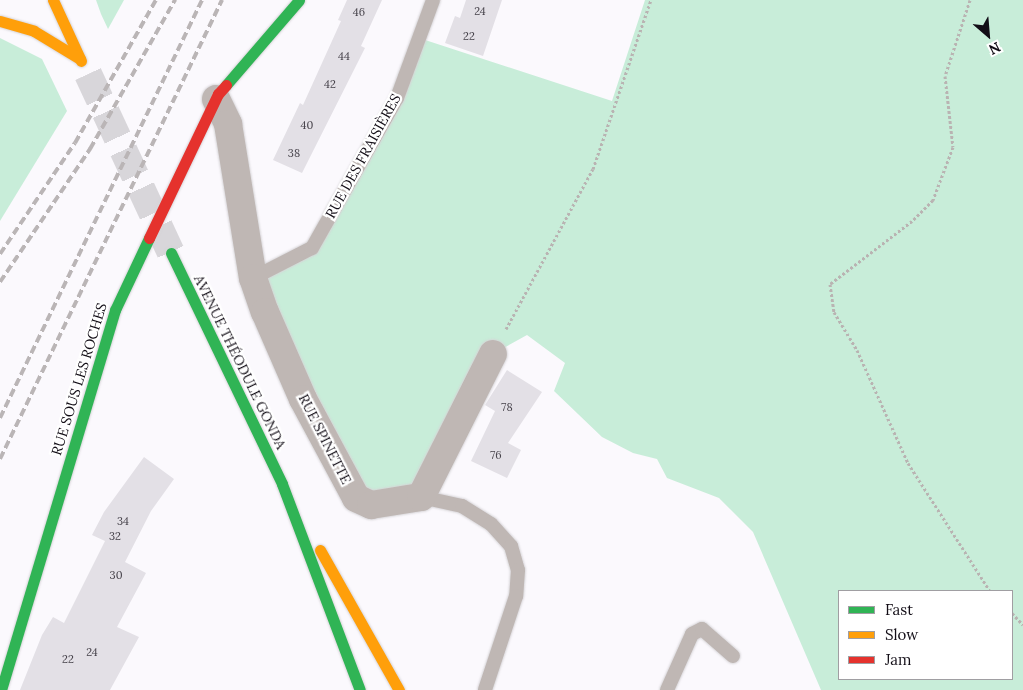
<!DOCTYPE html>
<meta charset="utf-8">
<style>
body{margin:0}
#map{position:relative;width:1023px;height:690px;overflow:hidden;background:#fbf9fd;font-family:Lora,serif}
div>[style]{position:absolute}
.green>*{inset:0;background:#c8edd9}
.building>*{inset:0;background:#e3e0e6}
.secondary-tunnel>*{height:28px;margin-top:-14px;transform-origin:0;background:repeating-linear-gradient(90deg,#d8d6da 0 28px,transparent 0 42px)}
.path>*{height:3px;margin-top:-1.5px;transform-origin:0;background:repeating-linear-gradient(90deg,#b9b3b2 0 2.5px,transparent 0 5px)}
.roads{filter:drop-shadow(0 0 1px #d6d4d7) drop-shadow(0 0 1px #d6d4d7)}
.lane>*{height:14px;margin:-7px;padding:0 7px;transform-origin:7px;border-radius:7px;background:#bfb7b4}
.street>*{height:28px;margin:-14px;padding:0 14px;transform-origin:14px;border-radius:14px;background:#bfb7b4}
.fast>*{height:11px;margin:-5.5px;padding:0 5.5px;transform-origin:5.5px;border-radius:5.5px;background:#30b455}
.slow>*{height:11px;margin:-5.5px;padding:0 5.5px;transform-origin:5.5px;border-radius:5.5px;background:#ff9f0a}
.jam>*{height:11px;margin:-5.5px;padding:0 5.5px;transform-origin:5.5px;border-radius:5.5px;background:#e5322d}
.rail>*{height:4px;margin-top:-2px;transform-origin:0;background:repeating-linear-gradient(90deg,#bab5b6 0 8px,transparent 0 12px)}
span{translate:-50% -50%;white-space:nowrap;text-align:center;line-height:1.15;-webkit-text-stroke:4.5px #fff;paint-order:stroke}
.number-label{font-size:11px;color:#47434b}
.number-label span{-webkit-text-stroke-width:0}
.street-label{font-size:14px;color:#120d16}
.legend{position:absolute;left:838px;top:590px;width:175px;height:90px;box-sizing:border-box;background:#fff;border:1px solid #a09ea2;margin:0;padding:6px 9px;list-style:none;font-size:15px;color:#120d16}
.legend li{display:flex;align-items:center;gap:10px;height:25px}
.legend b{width:25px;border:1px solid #a09ea2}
.north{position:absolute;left:963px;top:10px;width:50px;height:50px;-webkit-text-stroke:4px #fff;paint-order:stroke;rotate:153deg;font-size:14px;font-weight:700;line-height:20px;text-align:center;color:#120d16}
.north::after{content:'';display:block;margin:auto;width:18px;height:22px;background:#120d16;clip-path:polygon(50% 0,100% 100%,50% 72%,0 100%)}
</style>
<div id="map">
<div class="green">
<div style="clip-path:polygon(96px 0,124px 0,108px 29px,101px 14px)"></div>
<div style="clip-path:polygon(evenodd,645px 0,1023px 0,1023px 690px,821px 690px,753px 532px,719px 498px,667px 478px,657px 459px,633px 453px,602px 437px,554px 391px,565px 363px,527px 335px,493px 354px,421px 497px,371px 505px,253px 278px,312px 248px,397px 98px,419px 38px,612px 101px,645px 0,839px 591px,1012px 591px,1012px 679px,839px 679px,839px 591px)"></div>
<div style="clip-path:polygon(0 38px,42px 59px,67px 111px,0 221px)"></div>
</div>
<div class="building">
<div style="clip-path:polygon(347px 0,382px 0,361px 46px,365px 48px,302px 173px,273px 160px,300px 103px,303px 105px,341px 21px,338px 20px)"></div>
<div style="clip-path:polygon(466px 0,502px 0,483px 56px,445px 43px,455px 16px,460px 18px)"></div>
<div style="clip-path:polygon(507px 370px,542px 392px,508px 443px,521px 450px,507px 478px,471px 461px,495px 411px,485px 405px)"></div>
<div style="clip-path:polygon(144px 457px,174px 479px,151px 511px,125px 562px,146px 573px,117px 627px,139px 637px,110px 690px,20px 690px,42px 635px,53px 617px,64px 623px,105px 541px,92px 535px,104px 512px)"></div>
</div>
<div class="secondary-tunnel">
<div style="left:88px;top:74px;width:197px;rotate:65.1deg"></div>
</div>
<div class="path">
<div style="left:970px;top:0;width:80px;rotate:108.2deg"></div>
<div style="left:945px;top:76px;width:71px;rotate:83.6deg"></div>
<div style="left:953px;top:147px;width:57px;rotate:110.7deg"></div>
<div style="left:933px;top:200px;width:30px;rotate:135deg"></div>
<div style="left:912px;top:221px;width:103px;rotate:142.5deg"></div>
<div style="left:830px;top:284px;width:28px;rotate:82deg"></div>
<div style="left:834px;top:312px;width:44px;rotate:58.8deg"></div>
<div style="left:857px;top:350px;width:124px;rotate:65.7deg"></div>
<div style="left:908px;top:463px;width:152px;rotate:57.4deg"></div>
<div style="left:506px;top:329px;width:182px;rotate:-61.5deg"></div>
<div style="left:593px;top:169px;width:179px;rotate:-71.1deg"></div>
<div style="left:1012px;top:613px;width:16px;rotate:47deg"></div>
</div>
<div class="roads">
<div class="lane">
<div style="left:253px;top:278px;width:66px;rotate:-27deg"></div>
<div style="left:312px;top:248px;width:172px;rotate:-60.5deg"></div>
<div style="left:397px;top:98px;width:104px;rotate:-69.8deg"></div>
<div style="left:421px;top:497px;width:42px;rotate:12.4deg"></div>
<div style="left:462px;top:506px;width:34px;rotate:32deg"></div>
<div style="left:491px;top:524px;width:30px;rotate:48deg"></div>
<div style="left:511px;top:546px;width:25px;rotate:74deg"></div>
<div style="left:518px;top:570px;width:26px;rotate:94deg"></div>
<div style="left:516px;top:596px;width:99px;rotate:108.3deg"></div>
<div style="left:667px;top:690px;width:61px;rotate:-65.9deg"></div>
<div style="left:692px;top:634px;width:11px;rotate:-27deg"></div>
<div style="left:702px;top:629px;width:41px;rotate:41.1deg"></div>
</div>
<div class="street">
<div style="left:216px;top:99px;width:28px;rotate:64deg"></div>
<div style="left:228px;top:124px;width:156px;rotate:80.8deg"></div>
<div style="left:253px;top:278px;width:36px;rotate:71deg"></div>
<div style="left:265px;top:312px;width:95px;rotate:66.4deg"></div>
<div style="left:303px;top:399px;width:112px;rotate:61.8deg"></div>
<div style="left:356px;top:498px;width:17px;rotate:25deg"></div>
<div style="left:371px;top:505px;width:51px;rotate:-9.1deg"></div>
<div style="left:421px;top:497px;width:160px;rotate:-63.3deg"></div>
</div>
<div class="fast">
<div style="left:226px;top:85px;width:112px;rotate:-49.3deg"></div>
<div style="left:171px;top:253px;width:256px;rotate:64.3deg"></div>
<div style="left:282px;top:484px;width:220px;rotate:69.3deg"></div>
<div style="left:1px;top:690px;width:397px;rotate:-73.3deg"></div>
<div style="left:115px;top:310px;width:80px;rotate:-64.7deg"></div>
</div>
<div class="slow">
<div style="left:53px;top:0;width:67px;rotate:65.3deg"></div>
<div style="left:0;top:21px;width:35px;rotate:16deg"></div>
<div style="left:34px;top:31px;width:54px;rotate:31.3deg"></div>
<div style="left:320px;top:550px;width:161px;rotate:60.6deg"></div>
</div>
<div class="jam">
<div style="left:149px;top:238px;width:160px;rotate:-64.4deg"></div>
<div style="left:218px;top:94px;width:12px;rotate:-48deg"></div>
</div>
</div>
<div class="rail">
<div style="left:0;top:254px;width:134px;rotate:-56deg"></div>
<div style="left:75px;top:143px;width:164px;rotate:-60.5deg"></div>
<div style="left:0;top:282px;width:161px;rotate:-55.9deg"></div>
<div style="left:90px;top:149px;width:172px;rotate:-60.3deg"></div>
<div style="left:0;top:418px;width:464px;rotate:-64.2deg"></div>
<div style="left:0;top:459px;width:510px;rotate:-64.19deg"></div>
</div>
<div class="number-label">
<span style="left:480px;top:11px">24</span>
<span style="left:359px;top:12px">46</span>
<span style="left:469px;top:36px">22</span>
<span style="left:344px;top:56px">44</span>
<span style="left:330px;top:84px">42</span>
<span style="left:307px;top:125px">40</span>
<span style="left:294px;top:153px">38</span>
<span style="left:507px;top:407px">78</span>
<span style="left:496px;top:455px">76</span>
<span style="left:123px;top:521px">34</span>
<span style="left:115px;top:536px">32</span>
<span style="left:116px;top:575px">30</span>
<span style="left:92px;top:652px">24</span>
<span style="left:68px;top:659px">22</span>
</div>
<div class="street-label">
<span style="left:363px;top:156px;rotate:-61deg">RUE DES FRAISIÈRES</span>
<span style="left:240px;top:362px;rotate:64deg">AVENUE THÉODULE GONDA</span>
<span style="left:79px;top:379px;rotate:-73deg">RUE SOUS LES ROCHES</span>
<span style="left:325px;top:439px;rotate:63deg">RUE SPINETTE</span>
</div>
<ul class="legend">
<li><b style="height:6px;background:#30b455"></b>Fast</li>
<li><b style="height:6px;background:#ff9f0a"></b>Slow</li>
<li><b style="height:6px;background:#e5322d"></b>Jam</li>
</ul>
<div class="north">N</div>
</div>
